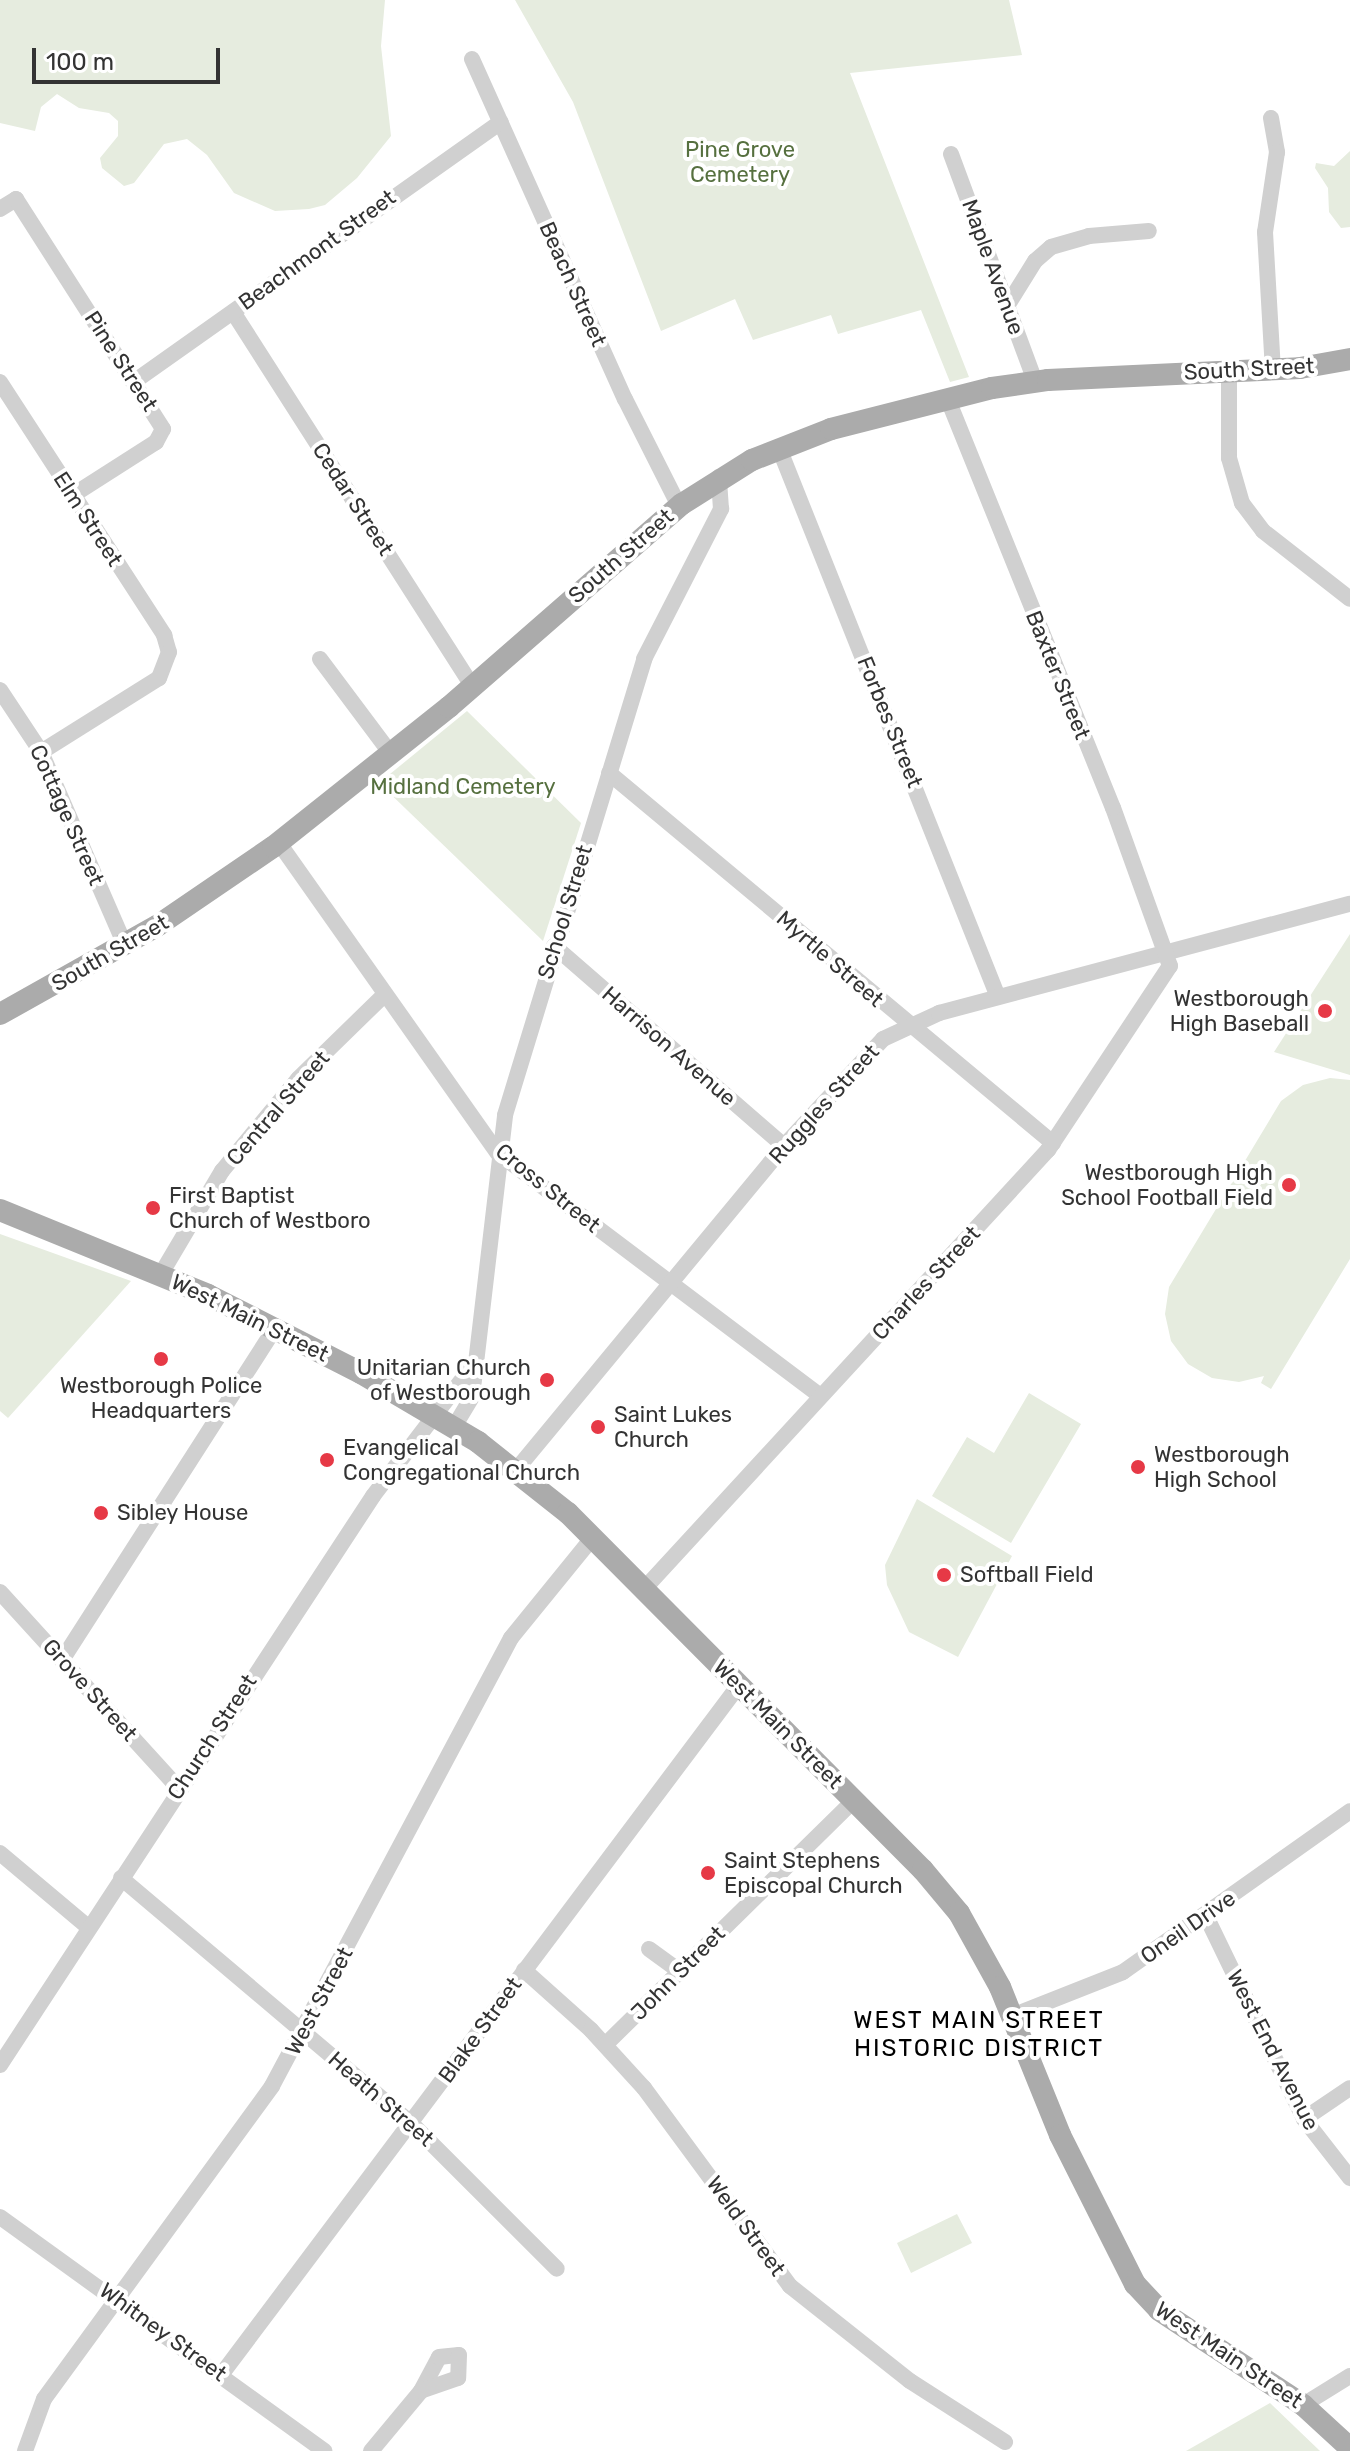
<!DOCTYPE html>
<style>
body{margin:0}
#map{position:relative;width:1350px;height:2451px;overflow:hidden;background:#fff;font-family:Rubik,sans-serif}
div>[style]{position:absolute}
.green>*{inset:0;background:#e6ecdf}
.minor>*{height:16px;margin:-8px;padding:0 8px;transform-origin:8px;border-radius:8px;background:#d0d0d0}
.major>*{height:22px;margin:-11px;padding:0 11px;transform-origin:11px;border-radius:11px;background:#ababab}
.dots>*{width:22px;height:22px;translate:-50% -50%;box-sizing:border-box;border:4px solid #fff;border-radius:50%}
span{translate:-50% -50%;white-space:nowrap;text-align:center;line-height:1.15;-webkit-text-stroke:8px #fff;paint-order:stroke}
.park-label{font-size:22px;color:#56703f}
.street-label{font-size:22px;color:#333}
.poi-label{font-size:22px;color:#333}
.right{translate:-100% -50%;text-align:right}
.left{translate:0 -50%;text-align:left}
.neighbourhood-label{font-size:24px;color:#000;letter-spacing:2px}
.scale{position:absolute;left:32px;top:48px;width:188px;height:36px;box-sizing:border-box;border:4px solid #333;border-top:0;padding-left:10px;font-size:24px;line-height:28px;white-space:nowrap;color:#333;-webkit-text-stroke:6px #fff;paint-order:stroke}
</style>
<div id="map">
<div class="green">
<div style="clip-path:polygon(0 0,385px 0,381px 46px,391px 136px,357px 178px,325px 205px,309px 209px,275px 211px,234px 193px,207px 155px,187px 139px,164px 144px,134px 183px,124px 186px,102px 168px,100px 158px,118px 136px,118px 121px,109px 113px,79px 108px,57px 94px,41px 107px,35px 131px,0 123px)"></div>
<div style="clip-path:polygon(515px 0,1009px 0,1022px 55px,850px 73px,969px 377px,950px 382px,921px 310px,838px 334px,831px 315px,753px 340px,735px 299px,661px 331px,573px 102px)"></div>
<div style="clip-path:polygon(1350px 151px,1350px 227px,1341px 228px,1329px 212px,1328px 188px,1315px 168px,1316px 163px,1334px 166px)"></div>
<div style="clip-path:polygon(467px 711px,581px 823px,543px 941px,379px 783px)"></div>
<div style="clip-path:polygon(1350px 934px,1350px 1075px,1274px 1052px)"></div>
<div style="clip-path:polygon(1330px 1078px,1350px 1080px,1350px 1259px,1271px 1389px,1261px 1383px,1264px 1376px,1239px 1382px,1212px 1378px,1188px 1364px,1171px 1341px,1165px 1314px,1169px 1287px,1281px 1101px,1303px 1085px)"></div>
<div style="clip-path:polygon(0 1234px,131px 1281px,8px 1418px,0 1411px)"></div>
<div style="clip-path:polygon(1029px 1393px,1081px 1424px,1011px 1543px,932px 1496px,967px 1437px,994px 1453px)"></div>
<div style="clip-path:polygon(917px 1499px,1012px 1556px,958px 1657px,909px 1632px,887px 1585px,885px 1565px)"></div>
<div style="clip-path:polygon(957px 2214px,972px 2243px,911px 2273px,897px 2243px)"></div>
<div style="clip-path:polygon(1270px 2403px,1320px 2451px,1186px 2451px)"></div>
</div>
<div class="minor">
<div style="left:472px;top:59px;width:373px;rotate:65.8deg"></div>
<div style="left:625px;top:399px;width:120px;rotate:63.2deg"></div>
<div style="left:1271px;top:118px;width:35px;rotate:80deg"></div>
<div style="left:1277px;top:152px;width:81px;rotate:98.5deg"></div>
<div style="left:1265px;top:232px;width:137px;rotate:86.7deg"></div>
<div style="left:951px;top:154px;width:242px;rotate:69.7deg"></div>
<div style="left:0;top:209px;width:19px;rotate:-32deg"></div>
<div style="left:16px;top:199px;width:273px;rotate:57.4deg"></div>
<div style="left:163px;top:429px;width:15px;rotate:118deg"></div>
<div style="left:156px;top:442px;width:98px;rotate:147.4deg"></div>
<div style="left:1007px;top:306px;width:53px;rotate:-58.1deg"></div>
<div style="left:1035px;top:261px;width:21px;rotate:-41deg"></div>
<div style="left:1051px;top:247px;width:40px;rotate:-16deg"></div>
<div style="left:1089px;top:236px;width:60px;rotate:-4.8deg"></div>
<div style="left:233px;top:312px;width:444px;rotate:57.4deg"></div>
<div style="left:1229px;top:371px;width:87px;rotate:90deg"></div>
<div style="left:1229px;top:458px;width:47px;rotate:73.9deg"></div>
<div style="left:1242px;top:503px;width:35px;rotate:53deg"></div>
<div style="left:1263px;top:531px;width:110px;rotate:38deg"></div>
<div style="left:135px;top:381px;width:448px;rotate:-35.3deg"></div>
<div style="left:0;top:382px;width:302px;rotate:57deg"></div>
<div style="left:164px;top:635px;width:18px;rotate:74deg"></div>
<div style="left:169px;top:652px;width:28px;rotate:111deg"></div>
<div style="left:159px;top:678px;width:139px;rotate:147.9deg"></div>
<div style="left:779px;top:448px;width:591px;rotate:68.25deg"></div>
<div style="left:320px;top:659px;width:119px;rotate:53.2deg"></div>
<div style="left:0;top:690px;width:74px;rotate:56.5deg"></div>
<div style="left:41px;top:752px;width:210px;rotate:66.5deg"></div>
<div style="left:609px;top:773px;width:578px;rotate:39.81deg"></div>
<div style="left:279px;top:843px;width:380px;rotate:54.8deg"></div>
<div style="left:498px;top:1153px;width:404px;rotate:37deg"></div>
<div style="left:554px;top:946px;width:305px;rotate:41deg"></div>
<div style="left:161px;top:1274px;width:120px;rotate:-59.4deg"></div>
<div style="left:222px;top:1171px;width:119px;rotate:-50.4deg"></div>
<div style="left:298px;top:1079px;width:120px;rotate:-44.3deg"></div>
<div style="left:454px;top:1427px;width:35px;rotate:-59deg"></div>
<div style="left:472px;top:1397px;width:284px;rotate:-83.3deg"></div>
<div style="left:505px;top:1115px;width:477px;rotate:-73deg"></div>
<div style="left:644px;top:659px;width:169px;rotate:-62.8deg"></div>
<div style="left:721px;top:509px;width:32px;rotate:-94deg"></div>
<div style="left:516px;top:1470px;width:420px;rotate:-50.4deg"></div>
<div style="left:784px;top:1146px;width:146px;rotate:-47.2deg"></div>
<div style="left:883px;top:1039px;width:62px;rotate:-24.9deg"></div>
<div style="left:939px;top:1013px;width:425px;rotate:-14.9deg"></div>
<div style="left:644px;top:1589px;width:597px;rotate:-47.38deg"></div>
<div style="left:1048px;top:1150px;width:221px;rotate:-56.5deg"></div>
<div style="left:1170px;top:966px;width:168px;rotate:-109.8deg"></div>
<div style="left:1113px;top:808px;width:442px;rotate:-112deg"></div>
<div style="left:0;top:1592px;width:266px;rotate:47.7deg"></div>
<div style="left:62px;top:1660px;width:394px;rotate:-57.3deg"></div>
<div style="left:0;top:1853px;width:116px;rotate:40.1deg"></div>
<div style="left:121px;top:1878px;width:380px;rotate:40.2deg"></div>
<div style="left:411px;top:2123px;width:206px;rotate:45deg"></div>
<div style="left:1206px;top:1916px;width:225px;rotate:64.2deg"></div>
<div style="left:1304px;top:2119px;width:75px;rotate:52.1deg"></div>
<div style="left:649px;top:1949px;width:37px;rotate:36deg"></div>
<div style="left:524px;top:1970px;width:90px;rotate:41.8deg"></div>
<div style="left:591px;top:2030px;width:79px;rotate:47.6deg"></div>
<div style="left:644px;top:2088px;width:246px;rotate:53.6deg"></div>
<div style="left:790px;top:2286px;width:153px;rotate:38.4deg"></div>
<div style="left:910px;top:2381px;width:113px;rotate:32.7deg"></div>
<div style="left:1012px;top:2016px;width:119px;rotate:-21.6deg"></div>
<div style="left:1123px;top:1972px;width:278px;rotate:-35.3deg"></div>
<div style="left:605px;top:2045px;width:349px;rotate:-44.5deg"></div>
<div style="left:0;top:2065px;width:680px;rotate:-56.75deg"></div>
<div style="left:373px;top:1496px;width:161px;rotate:-52.6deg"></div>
<div style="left:1304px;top:2119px;width:55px;rotate:-34deg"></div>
<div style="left:0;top:2217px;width:400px;rotate:35.8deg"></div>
<div style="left:221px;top:2375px;width:863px;rotate:-53.1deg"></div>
<div style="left:1303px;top:2405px;width:55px;rotate:-31.7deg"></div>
<div style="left:25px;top:2451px;width:55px;rotate:-69.9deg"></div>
<div style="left:44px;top:2399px;width:387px;rotate:-53.9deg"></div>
<div style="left:272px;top:2086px;width:508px;rotate:-61.92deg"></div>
<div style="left:511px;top:1638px;width:130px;rotate:-50.9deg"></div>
<div style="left:371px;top:2451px;width:78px;rotate:-50.2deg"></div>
<div style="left:421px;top:2391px;width:38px;rotate:-62deg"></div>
<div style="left:439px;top:2357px;width:20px;rotate:-6deg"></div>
<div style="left:459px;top:2355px;width:23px;rotate:92deg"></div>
<div style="left:458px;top:2378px;width:39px;rotate:161deg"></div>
</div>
<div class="major">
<div style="left:0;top:1014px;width:180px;rotate:-29.3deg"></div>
<div style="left:157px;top:926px;width:140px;rotate:-34.3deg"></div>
<div style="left:273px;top:847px;width:225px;rotate:-38.5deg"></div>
<div style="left:449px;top:707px;width:309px;rotate:-41.1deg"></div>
<div style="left:682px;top:504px;width:83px;rotate:-32.2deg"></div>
<div style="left:752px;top:460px;width:85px;rotate:-21.4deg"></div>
<div style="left:831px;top:429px;width:166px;rotate:-14.3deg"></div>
<div style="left:992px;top:388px;width:57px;rotate:-8.1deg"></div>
<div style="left:1048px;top:380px;width:252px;rotate:-2.7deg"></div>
<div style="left:1300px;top:368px;width:51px;rotate:-10.2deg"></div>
<div style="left:0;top:1210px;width:225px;rotate:22.2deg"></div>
<div style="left:208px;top:1295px;width:172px;rotate:27deg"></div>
<div style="left:361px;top:1373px;width:136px;rotate:30.5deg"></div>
<div style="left:478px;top:1442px;width:115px;rotate:38.3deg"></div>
<div style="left:568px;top:1513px;width:503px;rotate:45.16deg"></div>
<div style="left:923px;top:1870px;width:56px;rotate:50.1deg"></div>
<div style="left:959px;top:1913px;width:85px;rotate:61deg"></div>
<div style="left:1000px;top:1987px;width:160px;rotate:67.9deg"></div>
<div style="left:1060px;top:2135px;width:167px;rotate:63.3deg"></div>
<div style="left:1135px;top:2284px;width:35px;rotate:47deg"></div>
<div style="left:1159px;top:2310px;width:173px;rotate:33.4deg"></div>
<div style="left:1303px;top:2405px;width:64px;rotate:42.5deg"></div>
</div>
<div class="dots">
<div style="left:1325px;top:1011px;background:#e63946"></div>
<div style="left:1289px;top:1185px;background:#e63946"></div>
<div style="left:153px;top:1208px;background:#e63946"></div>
<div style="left:161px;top:1359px;background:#e63946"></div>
<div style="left:547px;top:1380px;background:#e63946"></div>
<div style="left:598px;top:1427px;background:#e63946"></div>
<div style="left:327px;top:1460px;background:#e63946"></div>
<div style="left:1138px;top:1467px;background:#e63946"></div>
<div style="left:101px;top:1513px;background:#e63946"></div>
<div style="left:944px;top:1575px;background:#e63946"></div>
<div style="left:708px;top:1873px;background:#e63946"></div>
</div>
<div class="park-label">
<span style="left:740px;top:162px">Pine Grove<br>Cemetery</span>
<span style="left:463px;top:787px">Midland Cemetery</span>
</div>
<div class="street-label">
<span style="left:317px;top:250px;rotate:-36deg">Beachmont Street</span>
<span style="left:993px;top:267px;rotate:70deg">Maple Avenue</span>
<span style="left:573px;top:284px;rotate:66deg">Beach Street</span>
<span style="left:121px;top:361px;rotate:57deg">Pine Street</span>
<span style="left:1249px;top:369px;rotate:-3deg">South Street</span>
<span style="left:353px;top:499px;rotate:57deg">Cedar Street</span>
<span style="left:88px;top:519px;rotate:57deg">Elm Street</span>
<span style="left:621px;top:556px;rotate:-41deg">South Street</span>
<span style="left:1058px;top:675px;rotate:68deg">Baxter Street</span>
<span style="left:890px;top:722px;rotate:68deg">Forbes Street</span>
<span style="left:67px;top:815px;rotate:66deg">Cottage Street</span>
<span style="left:565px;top:912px;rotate:-73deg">School Street</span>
<span style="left:110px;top:953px;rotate:-30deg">South Street</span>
<span style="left:830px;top:959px;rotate:41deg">Myrtle Street</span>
<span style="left:669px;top:1046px;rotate:41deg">Harrison Avenue</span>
<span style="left:824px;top:1104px;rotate:-48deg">Ruggles Street</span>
<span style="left:278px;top:1108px;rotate:-49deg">Central Street</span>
<span style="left:548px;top:1188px;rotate:39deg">Cross Street</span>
<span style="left:926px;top:1283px;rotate:-47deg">Charles Street</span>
<span style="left:250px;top:1318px;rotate:26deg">West Main Street</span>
<span style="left:90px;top:1690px;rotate:48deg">Grove Street</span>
<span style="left:778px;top:1724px;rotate:45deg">West Main Street</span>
<span style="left:212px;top:1737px;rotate:-57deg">Church Street</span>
<span style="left:1188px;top:1927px;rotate:-35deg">Oneil Drive</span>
<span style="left:678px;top:1973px;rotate:-45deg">John Street</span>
<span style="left:319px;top:2001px;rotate:-62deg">West Street</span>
<span style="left:480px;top:2030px;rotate:-54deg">Blake Street</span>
<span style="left:1273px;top:2050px;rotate:63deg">West End Avenue</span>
<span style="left:381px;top:2099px;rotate:41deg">Heath Street</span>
<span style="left:746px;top:2226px;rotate:54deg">Weld Street</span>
<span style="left:163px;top:2332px;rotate:36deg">Whitney Street</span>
<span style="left:1229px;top:2355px;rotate:34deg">West Main Street</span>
</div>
<div class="poi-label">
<span class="right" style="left:1309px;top:1011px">Westborough<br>High Baseball</span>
<span class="right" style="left:1273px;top:1185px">Westborough High<br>School Football Field</span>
<span class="left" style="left:169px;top:1208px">First Baptist<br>Church of Westboro</span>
<span class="right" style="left:531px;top:1380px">Unitarian Church<br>of Westborough</span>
<span style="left:161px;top:1398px">Westborough Police<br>Headquarters</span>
<span class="left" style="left:614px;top:1427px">Saint Lukes<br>Church</span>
<span class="left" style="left:343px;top:1460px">Evangelical<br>Congregational Church</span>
<span class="left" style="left:1154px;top:1467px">Westborough<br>High School</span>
<span class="left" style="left:117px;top:1513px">Sibley House</span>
<span class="left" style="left:960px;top:1575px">Softball Field</span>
<span class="left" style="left:724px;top:1873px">Saint Stephens<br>Episcopal Church</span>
</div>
<div class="neighbourhood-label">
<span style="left:979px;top:2035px">WEST MAIN STREET<br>HISTORIC DISTRICT</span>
</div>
<div class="scale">100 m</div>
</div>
